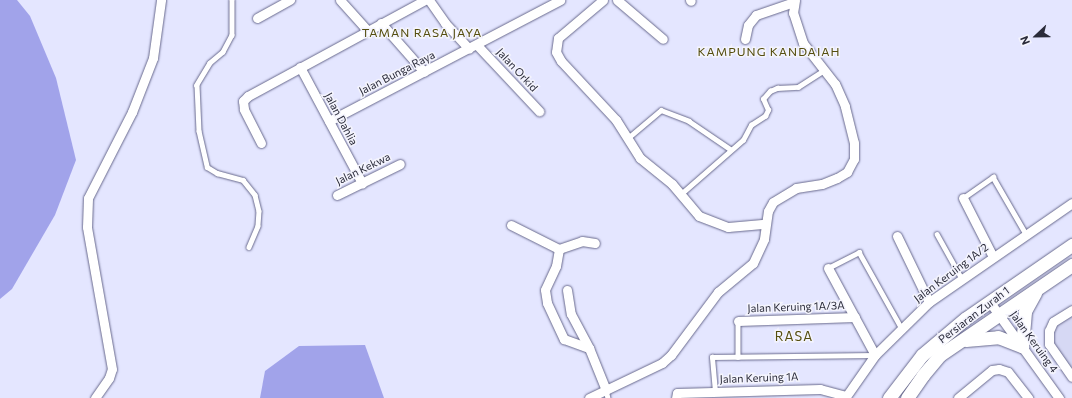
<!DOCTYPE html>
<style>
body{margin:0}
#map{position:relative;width:1072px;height:398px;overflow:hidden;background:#e4e6ff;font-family:Commissioner,sans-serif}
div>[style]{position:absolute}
.built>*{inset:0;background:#d6d8f4}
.water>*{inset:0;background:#a1a3ea}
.roads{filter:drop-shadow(0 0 1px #68698d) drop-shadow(0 0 1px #68698d)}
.service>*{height:4.5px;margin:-2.25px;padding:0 2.25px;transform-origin:2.25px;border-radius:2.25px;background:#fff}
.minor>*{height:9px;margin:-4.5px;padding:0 4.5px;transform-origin:4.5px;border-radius:4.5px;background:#fff}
.secondary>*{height:13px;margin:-6.5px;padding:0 6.5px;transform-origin:6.5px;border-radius:6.5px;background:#fff}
span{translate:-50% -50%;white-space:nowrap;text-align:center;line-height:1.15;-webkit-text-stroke:3px #f4f4fd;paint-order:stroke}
.street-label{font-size:11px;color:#2a2b3a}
.neighbourhood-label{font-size:12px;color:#554e0f;letter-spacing:1px}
.quarter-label{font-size:13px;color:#554e0f;letter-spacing:1px}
.north{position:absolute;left:1016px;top:16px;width:40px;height:40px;-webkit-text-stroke:3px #f4f4fd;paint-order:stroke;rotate:248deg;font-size:11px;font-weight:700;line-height:16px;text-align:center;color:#2a2b3a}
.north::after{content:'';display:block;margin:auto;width:14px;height:18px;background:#2a2b3a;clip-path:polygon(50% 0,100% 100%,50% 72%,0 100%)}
</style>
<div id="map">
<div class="built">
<div style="clip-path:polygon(1072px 315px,1072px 370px,1052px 342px,1053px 331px,1057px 325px)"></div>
</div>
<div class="water">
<div style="clip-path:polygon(0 0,17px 0,30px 16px,56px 78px,76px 160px,55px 215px,12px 289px,0 299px)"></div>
<div style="clip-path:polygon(365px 345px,384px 398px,260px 398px,265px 371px,299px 346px)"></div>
</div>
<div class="roads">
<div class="service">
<div style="left:232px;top:0;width:35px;rotate:90deg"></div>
<div style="left:232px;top:35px;width:19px;rotate:118deg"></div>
<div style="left:223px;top:52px;width:17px;rotate:140deg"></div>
<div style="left:210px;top:63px;width:26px;rotate:121deg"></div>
<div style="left:197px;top:85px;width:46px;rotate:87.5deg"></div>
<div style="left:199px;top:131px;width:37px;rotate:77deg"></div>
<div style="left:207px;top:167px;width:12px;rotate:31deg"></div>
<div style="left:217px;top:173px;width:27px;rotate:15deg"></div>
<div style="left:243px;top:180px;width:19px;rotate:51deg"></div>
<div style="left:255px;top:195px;width:16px;rotate:76deg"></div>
<div style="left:259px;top:211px;width:15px;rotate:94deg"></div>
<div style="left:258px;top:226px;width:23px;rotate:113deg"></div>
<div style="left:628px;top:138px;width:43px;rotate:-40.3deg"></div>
<div style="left:661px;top:110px;width:30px;rotate:21deg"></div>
<div style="left:689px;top:121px;width:50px;rotate:34.3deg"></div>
<div style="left:681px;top:194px;width:82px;rotate:-41.1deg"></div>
<div style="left:743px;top:140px;width:17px;rotate:-62deg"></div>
<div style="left:751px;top:125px;width:17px;rotate:-33deg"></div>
<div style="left:765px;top:116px;width:7px;rotate:-63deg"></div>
<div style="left:768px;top:110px;width:12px;rotate:-114deg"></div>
<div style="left:763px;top:99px;width:11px;rotate:-49deg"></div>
<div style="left:770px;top:91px;width:8px;rotate:-23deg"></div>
<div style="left:777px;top:88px;width:21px;rotate:-3deg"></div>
<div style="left:798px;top:87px;width:31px;rotate:-33deg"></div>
<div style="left:963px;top:198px;width:37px;rotate:-35deg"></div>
<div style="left:993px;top:177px;width:66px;rotate:59.9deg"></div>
<div style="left:937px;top:234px;width:51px;rotate:60.9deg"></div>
<div style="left:828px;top:268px;width:35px;rotate:-27deg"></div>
<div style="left:859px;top:252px;width:88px;rotate:60.8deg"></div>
<div style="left:738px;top:321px;width:36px;rotate:90deg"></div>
<div style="left:606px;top:390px;width:8px;rotate:76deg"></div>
<div style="left:715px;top:392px;width:35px;rotate:-95deg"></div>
<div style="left:712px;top:357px;width:163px;rotate:-0.7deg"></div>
</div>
<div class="minor">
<div style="left:340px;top:0;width:40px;rotate:48deg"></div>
<div style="left:429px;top:0;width:28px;rotate:55deg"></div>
<div style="left:445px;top:23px;width:35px;rotate:47deg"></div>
<div style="left:603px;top:0;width:59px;rotate:139.8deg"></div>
<div style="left:558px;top:38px;width:14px;rotate:98deg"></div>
<div style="left:556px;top:52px;width:10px;rotate:61deg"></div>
<div style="left:561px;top:61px;width:81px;rotate:47deg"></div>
<div style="left:616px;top:120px;width:45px;rotate:57.7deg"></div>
<div style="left:640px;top:158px;width:41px;rotate:39.1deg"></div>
<div style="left:672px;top:184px;width:42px;rotate:49.8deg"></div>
<div style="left:699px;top:216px;width:31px;rotate:21deg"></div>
<div style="left:728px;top:227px;width:37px;rotate:-5deg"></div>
<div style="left:617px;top:0;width:60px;rotate:40.3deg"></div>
<div style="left:690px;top:0;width:1px;rotate:45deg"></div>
<div style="left:257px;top:18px;width:38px;rotate:-29deg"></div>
<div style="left:381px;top:23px;width:65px;rotate:48.7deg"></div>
<div style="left:745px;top:39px;width:14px;rotate:-78deg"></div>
<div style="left:748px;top:25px;width:13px;rotate:-51deg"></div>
<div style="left:756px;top:15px;width:40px;rotate:-18.9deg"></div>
<div style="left:477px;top:45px;width:91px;rotate:46.8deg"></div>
<div style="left:300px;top:67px;width:132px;rotate:61.9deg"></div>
<div style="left:329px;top:121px;width:261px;rotate:-27.6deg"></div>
<div style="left:261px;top:143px;width:38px;rotate:-117deg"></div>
<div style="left:244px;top:109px;width:8px;rotate:-97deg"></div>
<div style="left:243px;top:101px;width:7px;rotate:-45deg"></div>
<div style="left:248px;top:96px;width:201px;rotate:-28.5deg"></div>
<div style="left:337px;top:195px;width:70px;rotate:-26.2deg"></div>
<div style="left:963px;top:198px;width:66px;rotate:63deg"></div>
<div style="left:511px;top:225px;width:54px;rotate:26.6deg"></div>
<div style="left:559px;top:249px;width:24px;rotate:-19deg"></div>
<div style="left:582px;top:241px;width:13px;rotate:9deg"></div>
<div style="left:897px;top:236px;width:73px;rotate:64.1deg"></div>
<div style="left:559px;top:249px;width:17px;rotate:100deg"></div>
<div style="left:556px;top:266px;width:26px;rotate:115deg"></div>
<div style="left:545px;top:290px;width:13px;rotate:81deg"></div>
<div style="left:547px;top:303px;width:40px;rotate:65deg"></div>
<div style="left:564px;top:339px;width:27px;rotate:20deg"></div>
<div style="left:589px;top:348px;width:45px;rotate:68deg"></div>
<div style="left:828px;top:268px;width:99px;rotate:61.6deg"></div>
<div style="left:567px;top:290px;width:24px;rotate:81deg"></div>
<div style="left:571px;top:314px;width:38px;rotate:62deg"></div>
<div style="left:989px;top:301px;width:120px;rotate:54.2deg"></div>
<div style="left:1072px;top:310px;width:22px;rotate:148deg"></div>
<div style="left:1053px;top:322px;width:10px;rotate:114deg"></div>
<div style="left:1049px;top:331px;width:13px;rotate:90deg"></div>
<div style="left:1049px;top:344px;width:40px;rotate:55.1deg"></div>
<div style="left:738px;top:321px;width:117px;rotate:-2deg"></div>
<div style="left:95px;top:398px;width:24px;rotate:-55deg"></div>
<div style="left:109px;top:378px;width:9px;rotate:-72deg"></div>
<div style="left:112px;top:369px;width:144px;rotate:-100deg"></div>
<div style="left:87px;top:227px;width:29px;rotate:-88deg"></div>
<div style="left:88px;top:198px;width:97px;rotate:-62.9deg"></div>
<div style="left:132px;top:112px;width:58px;rotate:-68.7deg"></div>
<div style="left:153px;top:58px;width:59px;rotate:-82.1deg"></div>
<div style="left:589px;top:398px;width:81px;rotate:-25.6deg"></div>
<div style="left:662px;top:363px;width:12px;rotate:-42deg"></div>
<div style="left:671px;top:355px;width:79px;rotate:-53.3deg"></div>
<div style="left:718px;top:292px;width:45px;rotate:-39.6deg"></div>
<div style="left:753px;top:263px;width:26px;rotate:-65deg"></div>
<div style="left:764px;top:239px;width:28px;rotate:-82deg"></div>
<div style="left:768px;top:211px;width:10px;rotate:-61deg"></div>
<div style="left:773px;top:202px;width:27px;rotate:-31deg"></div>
<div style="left:796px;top:188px;width:26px;rotate:-9deg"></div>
<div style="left:822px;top:184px;width:16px;rotate:-22deg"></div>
<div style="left:837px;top:178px;width:12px;rotate:-31deg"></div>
<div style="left:847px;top:172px;width:15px;rotate:-62deg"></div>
<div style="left:854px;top:159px;width:16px;rotate:-90deg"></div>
<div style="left:854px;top:143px;width:38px;rotate:-104deg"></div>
<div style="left:845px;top:106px;width:24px;rotate:-114deg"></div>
<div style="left:835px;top:84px;width:52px;rotate:-128deg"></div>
<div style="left:803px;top:43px;width:32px;rotate:-108deg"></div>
<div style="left:793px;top:13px;width:13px;rotate:-81deg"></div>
<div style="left:676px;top:398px;width:5px;rotate:-79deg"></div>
<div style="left:677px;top:393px;width:143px;rotate:-1.6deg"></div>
<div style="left:820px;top:389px;width:27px;rotate:15deg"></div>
<div style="left:845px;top:398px;width:52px;rotate:-55.1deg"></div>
<div style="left:875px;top:355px;width:76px;rotate:-44.5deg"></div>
<div style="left:929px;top:302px;width:174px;rotate:-34.7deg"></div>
<div style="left:958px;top:398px;width:44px;rotate:-39.5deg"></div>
<div style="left:992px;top:370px;width:7px;rotate:-8deg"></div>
<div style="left:999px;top:369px;width:9px;rotate:18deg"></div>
<div style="left:1008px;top:372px;width:33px;rotate:52deg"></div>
</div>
<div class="secondary">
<div style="left:966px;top:340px;width:32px;rotate:-5deg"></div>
<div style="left:998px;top:337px;width:26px;rotate:21deg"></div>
<div style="left:1022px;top:346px;width:35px;rotate:-85deg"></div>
<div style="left:1025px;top:311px;width:21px;rotate:-61deg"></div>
<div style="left:889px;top:398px;width:54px;rotate:-52.5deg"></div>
<div style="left:922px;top:355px;width:57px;rotate:-40.1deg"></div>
<div style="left:966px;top:318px;width:129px;rotate:-34.6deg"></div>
<div style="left:907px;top:398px;width:28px;rotate:-55deg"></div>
<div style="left:923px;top:375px;width:26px;rotate:-50deg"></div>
<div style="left:940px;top:355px;width:160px;rotate:-34.3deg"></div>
</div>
</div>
<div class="street-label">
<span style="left:517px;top:70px;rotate:47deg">Jalan Orkid</span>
<span style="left:397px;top:73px;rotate:-27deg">Jalan Bunga Raya</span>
<span style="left:341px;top:119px;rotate:62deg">Jalan Dahlia</span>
<span style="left:363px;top:169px;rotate:-26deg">Jalan Kekwa</span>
<span style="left:951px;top:273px;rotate:-37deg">Jalan Keruing 1A/2</span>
<span style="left:796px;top:307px;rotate:-2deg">Jalan Keruing 1A/3A</span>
<span style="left:974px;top:315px;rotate:-37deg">Persiaran Zurah 1</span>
<span style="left:1034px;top:342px;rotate:54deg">Jalan Keruing 4</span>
<span style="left:759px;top:378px;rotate:-2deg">Jalan Keruing 1A</span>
</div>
<div class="neighbourhood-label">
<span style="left:422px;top:33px">TAMAN RASA JAYA</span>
<span style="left:769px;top:52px">KAMPUNG KANDAIAH</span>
</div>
<div class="quarter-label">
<span style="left:794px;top:336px">RASA</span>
</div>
<div class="north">N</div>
</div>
